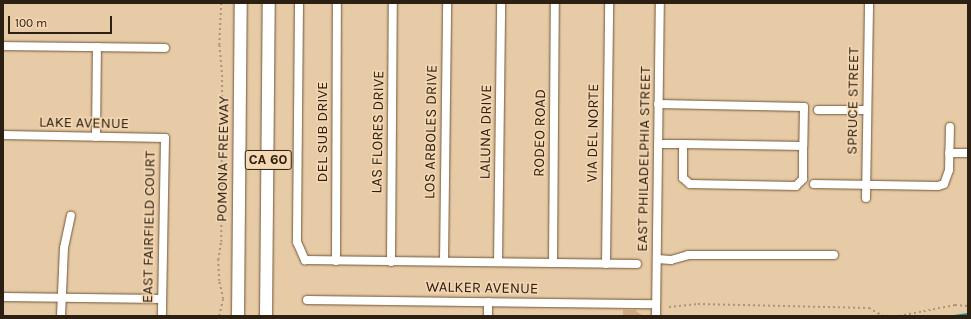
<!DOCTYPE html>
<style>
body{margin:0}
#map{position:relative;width:971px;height:319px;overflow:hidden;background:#e7caa6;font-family:Karla,sans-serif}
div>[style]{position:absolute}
.green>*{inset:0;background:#d0ac80}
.stream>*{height:2px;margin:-1px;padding:0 1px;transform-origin:1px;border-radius:1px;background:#179996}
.path>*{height:1.5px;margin-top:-0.75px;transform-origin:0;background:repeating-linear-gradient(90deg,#ab9477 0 2px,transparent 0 5px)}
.roads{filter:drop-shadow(0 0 1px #705736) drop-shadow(0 0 1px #705736)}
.minor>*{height:8px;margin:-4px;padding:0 4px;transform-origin:4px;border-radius:4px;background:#fff}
.highway>*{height:12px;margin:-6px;padding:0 6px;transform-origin:6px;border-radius:6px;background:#fff}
span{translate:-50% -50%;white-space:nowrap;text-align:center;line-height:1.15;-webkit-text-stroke:3px #f5d7b3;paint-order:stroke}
.shield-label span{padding:1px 3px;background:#f5d7b3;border:1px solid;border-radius:3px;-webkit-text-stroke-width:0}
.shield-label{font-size:14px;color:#2b2012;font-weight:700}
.street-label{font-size:15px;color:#2b2012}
.frame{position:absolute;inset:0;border:4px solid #2b2012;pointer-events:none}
.scale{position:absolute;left:8px;top:16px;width:104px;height:18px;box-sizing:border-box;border:2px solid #2b2012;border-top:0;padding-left:5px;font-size:12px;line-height:14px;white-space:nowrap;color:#2b2012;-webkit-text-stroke:3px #f5d7b3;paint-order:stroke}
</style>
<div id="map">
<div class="green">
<div style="clip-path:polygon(623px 310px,635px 310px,643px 316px,623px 316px)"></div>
</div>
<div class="stream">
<div style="left:954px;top:316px;width:14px;rotate:-8deg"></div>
</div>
<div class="path">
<div style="left:669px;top:307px;width:29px;rotate:-6deg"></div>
<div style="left:698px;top:304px;width:171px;rotate:1.3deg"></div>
<div style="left:869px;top:308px;width:16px;rotate:30deg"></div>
<div style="left:219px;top:316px;width:17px;rotate:-77deg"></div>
<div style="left:223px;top:299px;width:18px;rotate:-103deg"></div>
<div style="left:219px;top:281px;width:21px;rotate:-93deg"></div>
<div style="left:218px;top:260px;width:18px;rotate:-81deg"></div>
<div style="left:221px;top:242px;width:165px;rotate:-89.7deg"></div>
<div style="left:222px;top:77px;width:32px;rotate:-95deg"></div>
<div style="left:219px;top:45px;width:42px;rotate:-87.3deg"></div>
<div style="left:899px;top:316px;width:57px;rotate:-11.1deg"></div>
<div style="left:955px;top:305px;width:13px;rotate:4deg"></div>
</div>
<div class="roads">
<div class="minor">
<div style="left:299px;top:3px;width:239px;rotate:90.5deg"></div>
<div style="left:297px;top:242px;width:20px;rotate:66deg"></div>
<div style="left:305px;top:260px;width:332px;rotate:0.7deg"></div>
<div style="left:3px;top:46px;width:162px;rotate:0.7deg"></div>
<div style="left:658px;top:104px;width:146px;rotate:1.2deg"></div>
<div style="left:804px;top:107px;width:39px;rotate:91deg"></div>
<div style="left:818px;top:110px;width:49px"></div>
<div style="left:3px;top:135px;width:162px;rotate:1.1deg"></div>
<div style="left:165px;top:138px;width:178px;rotate:91deg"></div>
<div style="left:96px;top:137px;width:90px;rotate:-89.4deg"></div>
<div style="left:658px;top:144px;width:25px"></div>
<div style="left:683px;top:144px;width:34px;rotate:90deg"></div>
<div style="left:683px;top:178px;width:9px;rotate:41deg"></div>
<div style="left:690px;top:184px;width:106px;rotate:1.1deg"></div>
<div style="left:796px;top:186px;width:10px;rotate:-45deg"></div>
<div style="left:803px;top:179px;width:33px;rotate:-90deg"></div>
<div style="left:803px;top:146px;width:120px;rotate:-179deg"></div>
<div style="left:949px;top:153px;width:19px"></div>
<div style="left:814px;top:184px;width:124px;rotate:0.9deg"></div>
<div style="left:938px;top:186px;width:6px;rotate:-18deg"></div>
<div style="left:944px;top:184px;width:15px;rotate:-70deg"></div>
<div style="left:949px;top:170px;width:43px;rotate:-88.7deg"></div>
<div style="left:866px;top:198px;width:195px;rotate:-89.1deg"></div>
<div style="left:657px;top:259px;width:14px;rotate:4deg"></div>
<div style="left:671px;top:260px;width:18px;rotate:-16deg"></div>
<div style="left:688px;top:255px;width:146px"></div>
<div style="left:336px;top:261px;width:258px;rotate:-89.8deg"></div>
<div style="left:444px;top:261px;width:258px;rotate:-89.3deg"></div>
<div style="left:391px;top:262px;width:259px;rotate:-89.6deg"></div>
<div style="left:498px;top:262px;width:259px;rotate:-89.3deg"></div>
<div style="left:553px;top:263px;width:260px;rotate:-89.6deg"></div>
<div style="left:606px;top:264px;width:261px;rotate:-89.3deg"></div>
<div style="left:3px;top:297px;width:159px;rotate:0.7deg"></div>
<div style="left:307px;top:300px;width:349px;rotate:0.7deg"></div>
<div style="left:61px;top:316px;width:68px;rotate:-87.5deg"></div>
<div style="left:64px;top:248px;width:33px;rotate:-78deg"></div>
<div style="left:488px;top:316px;width:14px;rotate:-90deg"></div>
<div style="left:656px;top:316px;width:313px;rotate:-89.3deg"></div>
</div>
<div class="highway">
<div style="left:238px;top:316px;width:313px;rotate:-89.5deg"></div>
<div style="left:266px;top:316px;width:313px;rotate:-89.5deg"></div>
</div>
</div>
<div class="shield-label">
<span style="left:268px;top:160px">CA 60</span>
</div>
<div class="street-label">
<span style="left:853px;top:101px;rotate:-89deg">SPRUCE STREET</span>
<span style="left:84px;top:123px;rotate:1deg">LAKE AVENUE</span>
<span style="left:323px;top:132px;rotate:-90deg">DEL SUB DRIVE</span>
<span style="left:378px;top:132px;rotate:-89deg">LAS FLORES DRIVE</span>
<span style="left:431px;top:132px;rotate:-89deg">LOS ARBOLES DRIVE</span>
<span style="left:486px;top:132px;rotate:-89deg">LALUNA DRIVE</span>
<span style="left:540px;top:133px;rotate:-89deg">RODEO ROAD</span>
<span style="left:593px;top:133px;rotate:-89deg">VIA DEL NORTE</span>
<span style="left:223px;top:159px;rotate:-89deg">POMONA FREEWAY</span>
<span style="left:644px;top:159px;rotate:-89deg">EAST PHILADELPHIA STREET</span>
<span style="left:149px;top:227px;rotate:-89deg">EAST FAIRFIELD COURT</span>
<span style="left:482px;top:288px;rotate:1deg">WALKER AVENUE</span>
</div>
<div class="frame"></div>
<div class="scale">100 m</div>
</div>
